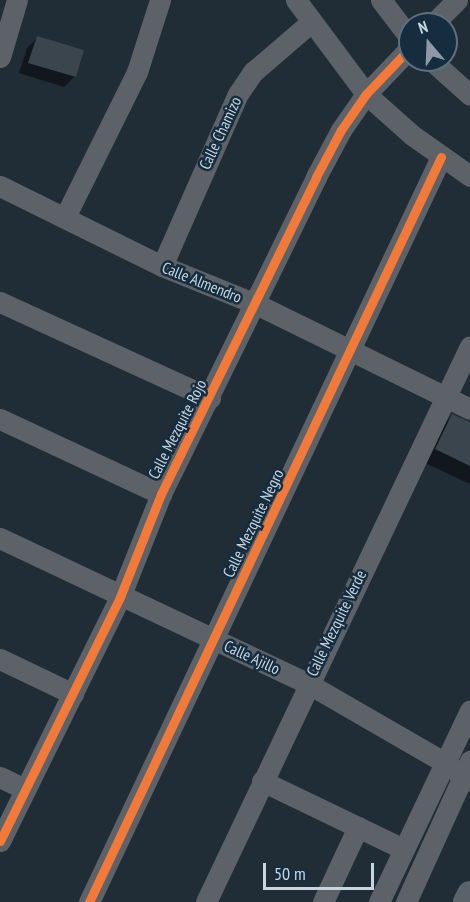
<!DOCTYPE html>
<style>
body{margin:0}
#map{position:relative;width:470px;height:902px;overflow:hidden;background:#202c36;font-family:"PT Sans Narrow",sans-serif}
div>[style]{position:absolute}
.shadow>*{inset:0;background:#0007}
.building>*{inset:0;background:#3a454d}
.minor>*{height:21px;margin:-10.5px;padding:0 10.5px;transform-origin:10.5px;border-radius:10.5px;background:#5c6267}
.major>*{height:26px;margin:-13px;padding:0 13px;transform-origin:13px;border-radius:13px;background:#5a626a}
.cycleway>*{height:9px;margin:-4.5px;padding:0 4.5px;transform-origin:4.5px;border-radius:4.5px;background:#f17a3a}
span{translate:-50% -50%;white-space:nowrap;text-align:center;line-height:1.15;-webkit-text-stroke:5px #162d40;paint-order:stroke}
.street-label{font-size:16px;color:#c7d5e1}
.north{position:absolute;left:398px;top:12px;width:60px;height:60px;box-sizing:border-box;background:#162d40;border:2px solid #5d7080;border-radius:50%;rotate:341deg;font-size:16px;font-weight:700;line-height:24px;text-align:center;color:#c7d5e1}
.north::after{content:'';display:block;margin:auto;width:21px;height:27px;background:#8d9aa5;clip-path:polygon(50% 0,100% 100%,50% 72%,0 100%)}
.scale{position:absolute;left:263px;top:863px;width:111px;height:27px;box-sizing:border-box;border:3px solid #c7d5e1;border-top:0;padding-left:8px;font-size:18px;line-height:21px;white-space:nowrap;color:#c7d5e1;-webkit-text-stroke:4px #162d40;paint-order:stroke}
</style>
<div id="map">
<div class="shadow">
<div style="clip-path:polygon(37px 38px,82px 51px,74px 77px,64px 87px,19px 73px,27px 48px)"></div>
<div style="clip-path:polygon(452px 416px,470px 422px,470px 484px,423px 462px,439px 429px)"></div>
</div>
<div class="building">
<div style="clip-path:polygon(37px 36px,84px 50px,76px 77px,28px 63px)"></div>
<div style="clip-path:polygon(452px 414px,470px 422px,470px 466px,435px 449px)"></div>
</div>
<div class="minor">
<div style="left:296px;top:0;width:117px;rotate:53.3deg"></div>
<div style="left:366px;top:94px;width:62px;rotate:41.7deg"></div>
<div style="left:412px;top:135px;width:71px;rotate:35.3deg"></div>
<div style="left:381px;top:0;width:48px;rotate:52.7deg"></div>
<div style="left:433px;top:24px;width:34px;rotate:-45deg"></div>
<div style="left:0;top:57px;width:59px;rotate:-73.4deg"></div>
<div style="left:431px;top:60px;width:52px;rotate:41.9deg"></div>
<div style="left:0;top:186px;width:181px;rotate:26.3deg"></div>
<div style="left:162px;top:266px;width:101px;rotate:22deg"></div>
<div style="left:256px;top:304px;width:238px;rotate:26.1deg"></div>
<div style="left:65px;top:217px;width:162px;rotate:-63.6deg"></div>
<div style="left:137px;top:72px;width:76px;rotate:-72.3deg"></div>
<div style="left:162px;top:266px;width:188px;rotate:-66.2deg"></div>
<div style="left:238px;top:94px;width:27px;rotate:-56deg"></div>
<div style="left:253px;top:72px;width:75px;rotate:-40.7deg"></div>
<div style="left:0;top:302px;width:231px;rotate:24.6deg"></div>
<div style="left:0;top:419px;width:178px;rotate:25deg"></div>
<div style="left:0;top:538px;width:340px;rotate:25.3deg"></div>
<div style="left:307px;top:683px;width:158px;rotate:30deg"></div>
<div style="left:444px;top:762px;width:32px;rotate:36deg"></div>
<div style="left:0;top:659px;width:81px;rotate:25.6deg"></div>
<div style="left:0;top:777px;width:28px;rotate:26deg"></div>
<div style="left:262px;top:781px;width:157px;rotate:25.7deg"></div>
<div style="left:0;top:841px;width:272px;rotate:-63.8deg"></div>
<div style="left:120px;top:597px;width:111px;rotate:-68.3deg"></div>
<div style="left:161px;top:494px;width:353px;rotate:-63.9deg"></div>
<div style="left:316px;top:177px;width:53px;rotate:-62deg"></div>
<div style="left:341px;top:130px;width:44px;rotate:-55.2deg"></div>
<div style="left:366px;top:94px;width:64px;rotate:-46.3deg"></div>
<div style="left:89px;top:902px;width:824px;rotate:-64.71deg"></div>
<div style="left:206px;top:902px;width:615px;rotate:-64.6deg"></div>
<div style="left:323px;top:902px;width:83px;rotate:-65deg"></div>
<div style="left:379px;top:902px;width:212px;rotate:-64.6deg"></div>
<div style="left:406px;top:902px;width:155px;rotate:-65.6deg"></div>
</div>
<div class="major">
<div style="left:466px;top:902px;width:9px;rotate:-63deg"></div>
</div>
<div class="cycleway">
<div style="left:0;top:841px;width:272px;rotate:-63.8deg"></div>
<div style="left:120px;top:597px;width:111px;rotate:-68.3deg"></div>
<div style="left:161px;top:494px;width:353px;rotate:-63.9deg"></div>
<div style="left:316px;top:177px;width:53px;rotate:-62deg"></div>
<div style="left:341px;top:130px;width:44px;rotate:-55.2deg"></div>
<div style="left:366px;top:94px;width:64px;rotate:-46.3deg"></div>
<div style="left:89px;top:902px;width:824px;rotate:-64.71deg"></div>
</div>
<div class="street-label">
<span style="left:220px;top:133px;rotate:-65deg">Calle Chamizo</span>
<span style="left:202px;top:282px;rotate:22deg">Calle Almendro</span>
<span style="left:177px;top:429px;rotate:-63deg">Calle Mezquite Rojo</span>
<span style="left:253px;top:523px;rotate:-64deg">Calle Mezquite Negro</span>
<span style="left:336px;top:623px;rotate:-64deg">Calle Mezquite Verde</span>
<span style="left:252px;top:657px;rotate:25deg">Calle Ajillo</span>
</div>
<div class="north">N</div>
<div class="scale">50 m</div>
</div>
